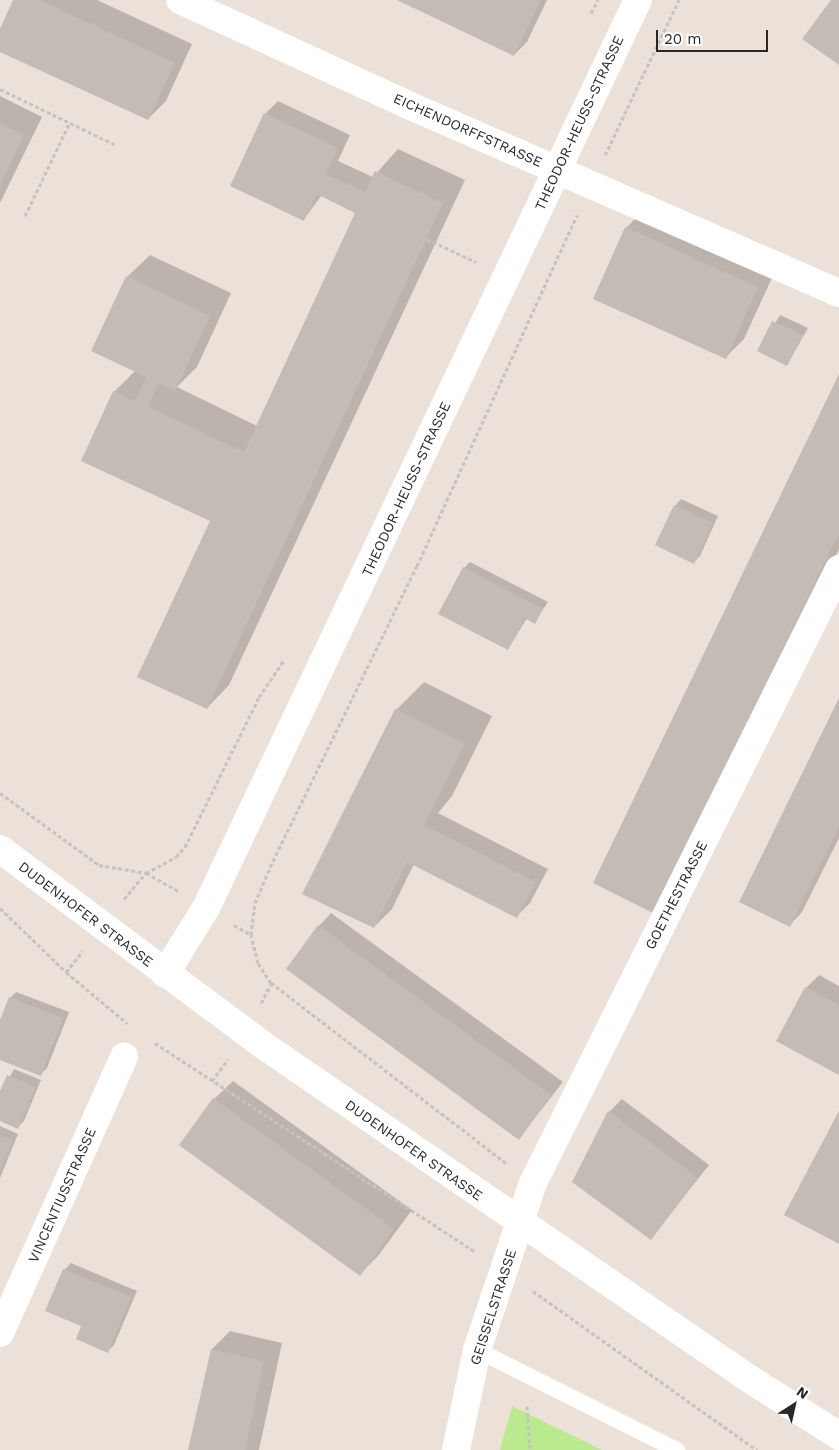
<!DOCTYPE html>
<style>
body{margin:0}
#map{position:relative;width:839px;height:1450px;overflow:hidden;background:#ece1d8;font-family:"Work Sans",sans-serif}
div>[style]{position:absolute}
.green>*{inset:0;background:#bae98e}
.shadow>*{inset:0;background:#0003}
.building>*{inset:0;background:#c3bbb5}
.path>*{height:3px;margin-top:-1.5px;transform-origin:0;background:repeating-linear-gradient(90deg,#c3c3c3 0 4px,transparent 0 6.5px)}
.service>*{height:16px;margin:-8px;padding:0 8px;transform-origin:8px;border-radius:8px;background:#fff}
.minor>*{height:28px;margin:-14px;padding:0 14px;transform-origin:14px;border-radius:14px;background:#fff}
.secondary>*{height:28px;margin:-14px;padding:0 14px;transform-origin:14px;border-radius:14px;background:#fff}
span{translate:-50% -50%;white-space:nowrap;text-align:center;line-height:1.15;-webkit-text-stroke:5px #fff;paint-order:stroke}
.street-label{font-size:14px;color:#282828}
.north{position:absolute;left:769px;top:1380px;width:50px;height:50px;-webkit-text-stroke:4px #fff;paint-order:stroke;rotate:35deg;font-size:14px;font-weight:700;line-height:20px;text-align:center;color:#282828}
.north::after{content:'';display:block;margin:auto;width:18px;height:22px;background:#282828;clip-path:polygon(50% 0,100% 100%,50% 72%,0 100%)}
.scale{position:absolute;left:656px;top:30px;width:112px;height:22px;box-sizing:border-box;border:2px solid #282828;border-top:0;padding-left:6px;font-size:15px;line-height:18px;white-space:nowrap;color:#282828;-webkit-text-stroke:4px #fff;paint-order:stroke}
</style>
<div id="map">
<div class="green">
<div style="clip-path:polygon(512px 1406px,602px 1450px,500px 1450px)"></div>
</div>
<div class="shadow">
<div style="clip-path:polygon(15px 0,97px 0,192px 44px,166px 101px,148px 119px,0 50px,0 32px)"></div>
<div style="clip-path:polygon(400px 0,547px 0,527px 42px,514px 55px)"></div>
<div style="clip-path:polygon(0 96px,42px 117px,0 203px)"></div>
<div style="clip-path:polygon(278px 101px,350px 135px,338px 161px,373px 177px,398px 149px,465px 180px,229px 685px,207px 708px,211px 521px,82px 460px,114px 392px,135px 371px,127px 277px,150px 255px,231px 293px,197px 367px,177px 387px,257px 426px,357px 212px,322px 195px,304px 219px,265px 114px)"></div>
<div style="clip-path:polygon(644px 210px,776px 269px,744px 339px,726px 357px,626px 228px)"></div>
<div style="clip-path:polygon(780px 315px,808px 328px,787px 365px,759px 351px)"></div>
<div style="clip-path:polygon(839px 377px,839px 549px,671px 893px)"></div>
<div style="clip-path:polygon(681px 499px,718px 516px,700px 556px,694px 562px,675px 506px)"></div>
<div style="clip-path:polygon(470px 562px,548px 602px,534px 623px,527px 618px,508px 649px,464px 568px)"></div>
<div style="clip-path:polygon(424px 682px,492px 716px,452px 796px,438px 813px,548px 869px,530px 903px,517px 916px,414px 864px,392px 909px,374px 927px,396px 710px)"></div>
<div style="clip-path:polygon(839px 701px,839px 838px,802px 912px,790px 925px)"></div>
<div style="clip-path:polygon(331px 913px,563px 1082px,519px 1138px,319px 926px)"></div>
<div style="clip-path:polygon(819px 975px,839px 986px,839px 1073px,806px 988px)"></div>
<div style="clip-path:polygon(16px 992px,69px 1012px,47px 1068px,40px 1075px,0 1059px,0 1023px,10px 998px)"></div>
<div style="clip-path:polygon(14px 1069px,41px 1080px,24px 1121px,18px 1127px,0 1120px,0 1094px)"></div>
<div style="clip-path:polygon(233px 1081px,412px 1210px,378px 1256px,360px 1274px,214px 1099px)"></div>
<div style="clip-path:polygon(622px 1099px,709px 1165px,651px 1238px,609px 1112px)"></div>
<div style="clip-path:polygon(0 1126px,18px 1134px,0 1178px)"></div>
<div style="clip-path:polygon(71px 1263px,137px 1291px,114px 1345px,108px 1351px,83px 1326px,47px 1310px,65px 1269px)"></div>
<div style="clip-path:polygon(230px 1331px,282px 1343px,259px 1450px,190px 1450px,212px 1349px)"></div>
</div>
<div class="building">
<div style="clip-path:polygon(13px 0,40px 0,175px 63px,148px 120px,0 52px,0 29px)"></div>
<div style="clip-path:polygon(397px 0,541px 0,514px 56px)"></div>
<div style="clip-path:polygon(831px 0,839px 0,839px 65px,802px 39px)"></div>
<div style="clip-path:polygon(264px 113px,338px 148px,326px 174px,365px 192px,375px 171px,443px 203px,207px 709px,137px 677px,210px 521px,81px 461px,113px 391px,135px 401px,146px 377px,91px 351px,126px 276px,210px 316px,175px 391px,159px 383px,148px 407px,244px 452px,355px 213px,317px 194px,304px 221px,230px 186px)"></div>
<div style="clip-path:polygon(0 123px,24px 135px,0 185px)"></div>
<div style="clip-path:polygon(625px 227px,758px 287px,726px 359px,593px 299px)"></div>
<div style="clip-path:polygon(772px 321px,803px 335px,787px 366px,757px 351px)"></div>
<div style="clip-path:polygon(839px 374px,839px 533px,653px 913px,593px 883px)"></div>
<div style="clip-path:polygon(674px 505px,713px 523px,694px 564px,655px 545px)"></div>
<div style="clip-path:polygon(463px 567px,543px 609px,535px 624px,525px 618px,508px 650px,438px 614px)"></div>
<div style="clip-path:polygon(839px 698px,839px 827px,790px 927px,739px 902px)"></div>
<div style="clip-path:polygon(395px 709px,465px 744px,424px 825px,536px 882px,517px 918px,407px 862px,374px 928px,302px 894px)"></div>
<div style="clip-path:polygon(318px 925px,551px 1095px,519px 1140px,286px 969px)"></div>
<div style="clip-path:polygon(805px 987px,839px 1005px,839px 1075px,776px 1041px)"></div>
<div style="clip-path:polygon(9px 997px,63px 1018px,41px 1076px,0 1060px,0 1020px)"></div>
<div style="clip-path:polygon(7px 1075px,36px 1087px,18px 1129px,0 1121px,0 1091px)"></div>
<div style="clip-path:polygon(213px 1098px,394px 1229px,360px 1276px,179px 1145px)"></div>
<div style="clip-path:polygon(608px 1111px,698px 1178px,651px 1240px,572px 1182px)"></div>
<div style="clip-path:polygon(839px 1111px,839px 1244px,784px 1215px)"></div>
<div style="clip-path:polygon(0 1135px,13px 1140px,0 1171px)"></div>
<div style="clip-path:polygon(63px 1269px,131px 1297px,108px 1353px,76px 1339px,81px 1326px,45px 1311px)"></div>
<div style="clip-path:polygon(211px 1349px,264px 1361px,245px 1450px,188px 1450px)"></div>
</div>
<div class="path">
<div style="left:591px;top:13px;width:15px;rotate:-62deg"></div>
<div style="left:0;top:89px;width:127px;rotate:25.8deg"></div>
<div style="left:605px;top:155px;width:172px;rotate:-64.5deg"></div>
<div style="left:25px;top:216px;width:104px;rotate:-64.4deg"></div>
<div style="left:427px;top:239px;width:54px;rotate:25.1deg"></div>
<div style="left:0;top:793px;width:122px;rotate:36deg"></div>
<div style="left:99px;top:865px;width:48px;rotate:9.7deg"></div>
<div style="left:146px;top:873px;width:37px;rotate:29deg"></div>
<div style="left:124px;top:899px;width:34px;rotate:-50deg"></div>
<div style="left:146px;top:873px;width:34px;rotate:-28deg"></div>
<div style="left:176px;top:857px;width:13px;rotate:-48deg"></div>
<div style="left:185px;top:847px;width:167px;rotate:-63.7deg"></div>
<div style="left:259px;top:697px;width:45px;rotate:-56deg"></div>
<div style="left:0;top:908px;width:92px;rotate:44.1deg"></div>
<div style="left:66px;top:972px;width:80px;rotate:39.9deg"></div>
<div style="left:234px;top:925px;width:20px;rotate:30deg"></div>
<div style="left:66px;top:972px;width:27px;rotate:-51deg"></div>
<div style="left:261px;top:1003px;width:21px;rotate:-62deg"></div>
<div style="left:155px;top:1043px;width:381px;rotate:33.1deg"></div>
<div style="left:212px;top:1081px;width:27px;rotate:-54deg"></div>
<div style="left:506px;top:1163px;width:296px;rotate:-142.5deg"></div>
<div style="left:271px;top:983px;width:24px;rotate:-123deg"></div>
<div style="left:258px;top:963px;width:29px;rotate:-104deg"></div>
<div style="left:251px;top:935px;width:32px;rotate:-83deg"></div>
<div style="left:255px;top:903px;width:39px;rotate:-67deg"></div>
<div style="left:270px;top:867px;width:335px;rotate:-64deg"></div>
<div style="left:417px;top:566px;width:386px;rotate:-65.5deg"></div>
<div style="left:533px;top:1291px;width:275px;rotate:35.4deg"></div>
<div style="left:527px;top:1406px;width:44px;rotate:86.1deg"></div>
</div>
<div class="service">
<div style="left:477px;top:1350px;width:224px;rotate:26.6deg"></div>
</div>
<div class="minor">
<div style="left:180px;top:0;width:249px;rotate:24.7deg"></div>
<div style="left:406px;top:104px;width:472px;rotate:23.6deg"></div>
<div style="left:0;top:1333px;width:303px;rotate:-65.8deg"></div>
<div style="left:456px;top:1450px;width:102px;rotate:-78.1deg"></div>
<div style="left:477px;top:1350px;width:176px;rotate:-71.5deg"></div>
<div style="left:533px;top:1183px;width:686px;rotate:-63.51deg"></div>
</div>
<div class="secondary">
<div style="left:0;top:849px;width:328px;rotate:36.7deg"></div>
<div style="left:263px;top:1045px;width:588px;rotate:34.47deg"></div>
<div style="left:748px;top:1378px;width:108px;rotate:32.5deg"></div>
<div style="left:165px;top:974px;width:78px;rotate:-58.2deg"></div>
<div style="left:206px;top:908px;width:1006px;rotate:-64.56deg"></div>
</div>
<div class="street-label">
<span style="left:579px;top:123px;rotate:-65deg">THEODOR-HEUSS-STRASSE</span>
<span style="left:468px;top:130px;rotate:24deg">EICHENDORFFSTRASSE</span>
<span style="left:406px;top:489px;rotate:-65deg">THEODOR-HEUSS-STRASSE</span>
<span style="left:676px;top:895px;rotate:-63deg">GOETHESTRASSE</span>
<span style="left:86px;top:914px;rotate:37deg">DUDENHOFER STRASSE</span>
<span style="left:414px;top:1150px;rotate:35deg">DUDENHOFER STRASSE</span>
<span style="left:62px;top:1195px;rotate:-66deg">VINCENTIUSSTRASSE</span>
<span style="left:493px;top:1307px;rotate:-72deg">GEISSELSTRASSE</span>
</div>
<div class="north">N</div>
<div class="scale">20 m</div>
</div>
